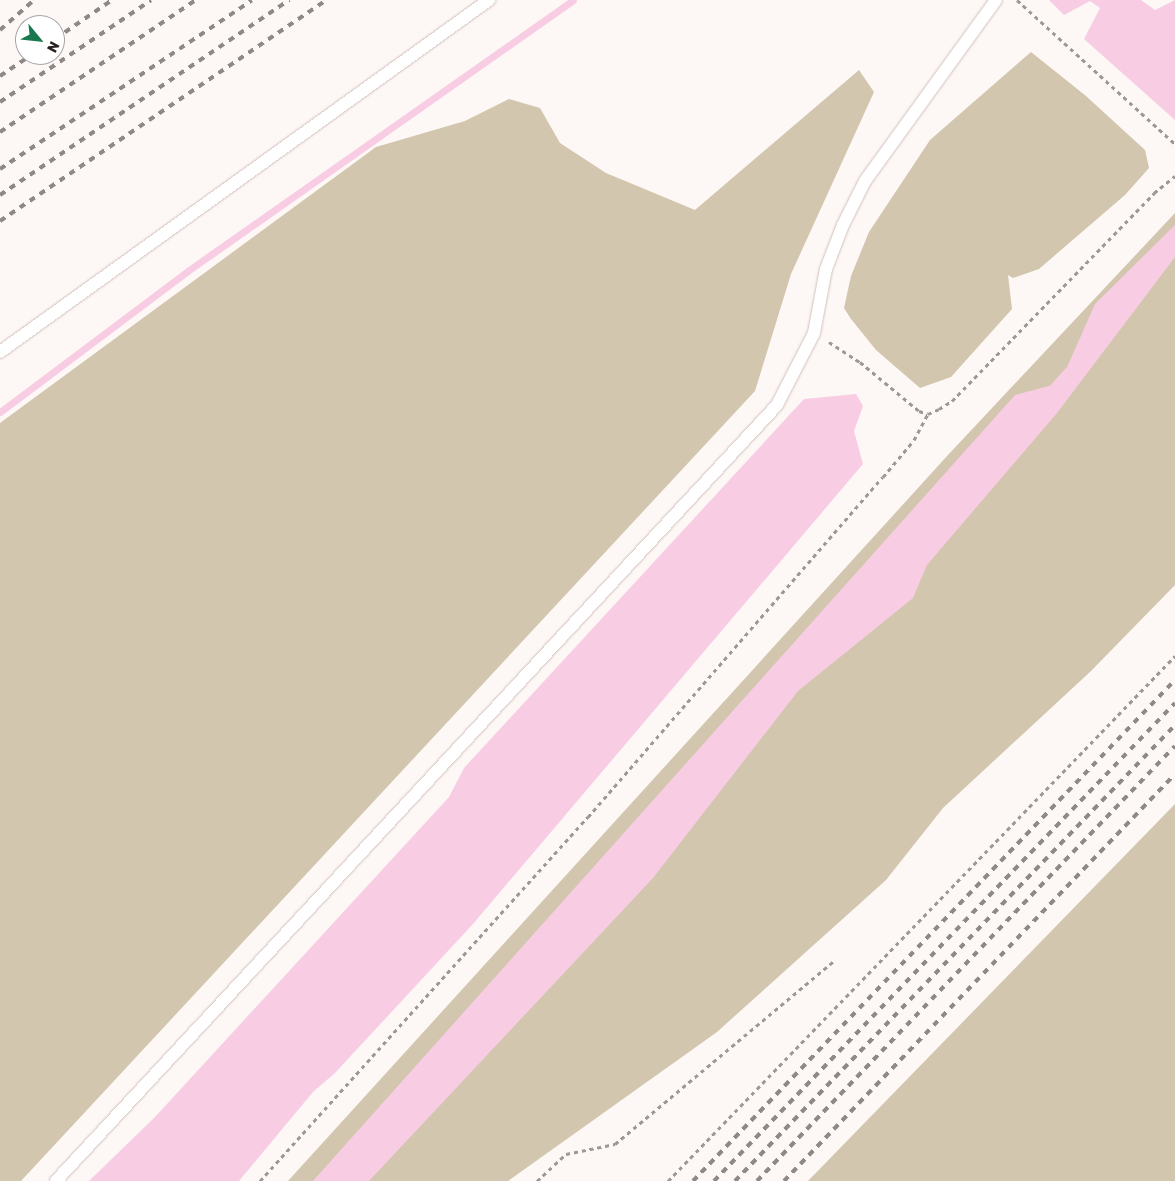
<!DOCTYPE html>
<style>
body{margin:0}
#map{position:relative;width:1175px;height:1181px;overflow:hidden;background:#fdf7f5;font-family:Rubik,sans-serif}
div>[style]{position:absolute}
.green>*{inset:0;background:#d2c6ae}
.water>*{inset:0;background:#f8cde4}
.stream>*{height:7px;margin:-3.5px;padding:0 3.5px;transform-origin:3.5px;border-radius:3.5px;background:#f8cde4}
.path>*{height:3px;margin-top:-1.5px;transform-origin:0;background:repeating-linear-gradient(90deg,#9d9795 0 4px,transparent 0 8px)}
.roads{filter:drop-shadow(0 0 1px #d1c1bd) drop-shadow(0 0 1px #d1c1bd)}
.service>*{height:12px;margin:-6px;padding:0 6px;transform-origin:6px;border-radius:6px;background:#fff}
.rail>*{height:4px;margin-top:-2px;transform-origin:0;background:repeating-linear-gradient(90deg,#8e8886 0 6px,transparent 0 12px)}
span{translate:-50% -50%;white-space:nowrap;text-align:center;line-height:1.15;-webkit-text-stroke:4px #fff;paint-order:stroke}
.north{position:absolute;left:15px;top:15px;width:50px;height:50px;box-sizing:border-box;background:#fff;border:1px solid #a8a5a5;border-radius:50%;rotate:118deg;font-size:14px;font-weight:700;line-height:20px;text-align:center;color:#251f1e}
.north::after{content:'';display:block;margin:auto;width:18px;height:22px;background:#1a784e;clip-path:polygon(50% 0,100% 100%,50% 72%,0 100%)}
</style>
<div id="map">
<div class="green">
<div style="clip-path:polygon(1031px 52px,1086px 96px,1145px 150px,1149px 168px,1125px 195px,1039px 269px,1013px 278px,1008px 275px,1012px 309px,951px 377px,920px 388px,876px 350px,851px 319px,844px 308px,851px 276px,869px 232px,930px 140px)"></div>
<div style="clip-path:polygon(859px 70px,874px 92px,791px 274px,755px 391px,21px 1181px,0 1181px,0 423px,376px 147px,465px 121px,509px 99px,540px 108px,560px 143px,606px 173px,695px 210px)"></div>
<div style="clip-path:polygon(1175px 213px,1175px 585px,1091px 671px,943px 808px,886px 880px,717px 1032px,508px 1181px,288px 1181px,948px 455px)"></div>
<div style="clip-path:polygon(1175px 804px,1175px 1181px,808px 1181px)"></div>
</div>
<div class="water">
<div style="clip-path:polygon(1049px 0,1141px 0,1155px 10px,1175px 0,1175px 120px,1084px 39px,1100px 8px,1090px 1px,1064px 15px)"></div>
<div style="clip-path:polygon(1175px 225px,1175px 257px,1057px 413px,927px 565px,913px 598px,798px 691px,653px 878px,369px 1181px,313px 1181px,1015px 395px,1060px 383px,1095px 304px)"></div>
<div style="clip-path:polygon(856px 394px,863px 406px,854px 431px,863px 464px,473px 924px,335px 1073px,313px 1092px,239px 1181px,89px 1181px,155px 1117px,449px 797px,464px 768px,804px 399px)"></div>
</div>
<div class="stream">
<div style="left:1049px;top:391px;width:28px;rotate:-48deg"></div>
<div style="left:0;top:412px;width:236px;rotate:-36.9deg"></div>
<div style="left:189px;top:270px;width:469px;rotate:-35.1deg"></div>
</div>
<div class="path">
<div style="left:1017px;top:0;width:214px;rotate:42.3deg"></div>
<div style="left:829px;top:342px;width:37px;rotate:33deg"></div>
<div style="left:860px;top:362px;width:77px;rotate:39.7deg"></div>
<div style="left:919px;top:411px;width:9px;rotate:18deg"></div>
<div style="left:928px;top:414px;width:12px;rotate:-24deg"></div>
<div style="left:939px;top:409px;width:15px;rotate:-32deg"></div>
<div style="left:952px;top:401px;width:290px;rotate:-45.8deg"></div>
<div style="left:1154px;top:193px;width:27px;rotate:-39deg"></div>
<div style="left:260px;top:1181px;width:490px;rotate:-48deg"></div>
<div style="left:588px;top:817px;width:450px;rotate:-49.1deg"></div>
<div style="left:883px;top:477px;width:48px;rotate:-50deg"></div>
<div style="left:914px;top:440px;width:30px;rotate:-62deg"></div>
<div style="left:537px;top:1181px;width:40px;rotate:-43deg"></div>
<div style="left:566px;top:1154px;width:50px;rotate:-11.5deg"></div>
<div style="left:615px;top:1144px;width:287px;rotate:-39.9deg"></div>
<div style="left:668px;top:1181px;width:730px;rotate:-46deg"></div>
</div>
<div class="roads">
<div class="service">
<div style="left:0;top:352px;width:603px;rotate:-35.75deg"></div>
<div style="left:56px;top:1181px;width:1059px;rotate:-47.1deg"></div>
<div style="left:777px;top:405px;width:81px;rotate:-62.8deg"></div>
<div style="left:814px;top:333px;width:65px;rotate:-79.4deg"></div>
<div style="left:826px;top:269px;width:47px;rotate:-68.9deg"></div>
<div style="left:843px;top:225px;width:49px;rotate:-63.4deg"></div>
<div style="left:865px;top:181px;width:223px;rotate:-54.1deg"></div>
</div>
</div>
<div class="rail">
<div style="left:0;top:30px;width:45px;rotate:-41.4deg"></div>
<div style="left:55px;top:39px;width:69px;rotate:-34.4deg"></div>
<div style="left:0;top:76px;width:37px;rotate:-34deg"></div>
<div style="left:0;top:102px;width:182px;rotate:-34deg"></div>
<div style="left:0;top:132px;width:236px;rotate:-34deg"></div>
<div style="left:0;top:169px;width:303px;rotate:-33.8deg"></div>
<div style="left:0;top:195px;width:349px;rotate:-34deg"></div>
<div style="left:0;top:221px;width:395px;rotate:-34.1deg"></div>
<div style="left:693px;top:1181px;width:695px;rotate:-46.11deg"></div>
<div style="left:714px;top:1181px;width:664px;rotate:-46.04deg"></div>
<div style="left:735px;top:1181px;width:634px;rotate:-46.02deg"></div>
<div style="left:757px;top:1181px;width:603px;rotate:-46.14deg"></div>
<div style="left:784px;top:1181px;width:564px;rotate:-46.15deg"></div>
</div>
<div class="north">N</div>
</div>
